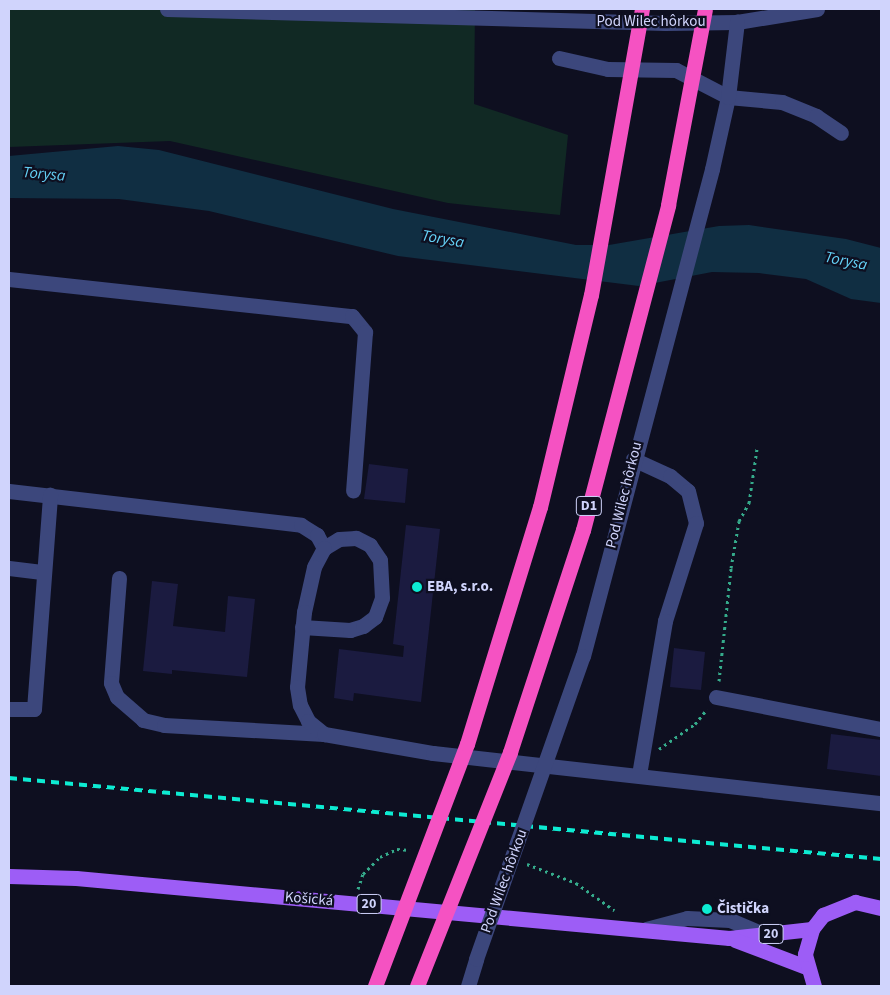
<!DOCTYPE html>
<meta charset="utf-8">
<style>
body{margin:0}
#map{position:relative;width:890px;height:995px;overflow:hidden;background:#0e0f20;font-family:"Source Sans 3",sans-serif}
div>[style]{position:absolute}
.green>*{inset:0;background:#112924}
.water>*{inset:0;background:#102e42}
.building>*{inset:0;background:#1b1b40}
.path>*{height:3px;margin-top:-1.5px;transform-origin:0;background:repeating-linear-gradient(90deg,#35ab8b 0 2.5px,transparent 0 6.5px)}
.minor>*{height:15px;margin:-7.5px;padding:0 7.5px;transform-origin:7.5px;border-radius:7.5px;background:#3c477c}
.major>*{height:15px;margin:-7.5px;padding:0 7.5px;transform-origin:7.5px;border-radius:7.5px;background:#9d5df6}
.rail>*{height:4px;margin-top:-2px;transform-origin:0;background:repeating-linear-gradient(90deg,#0debd2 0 8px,transparent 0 14px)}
.minor-bridge>*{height:15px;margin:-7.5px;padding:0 7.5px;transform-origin:7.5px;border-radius:7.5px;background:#3c477c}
.highway-bridge>*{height:15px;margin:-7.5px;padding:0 7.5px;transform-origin:7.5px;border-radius:7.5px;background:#f552c2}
.dots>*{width:14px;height:14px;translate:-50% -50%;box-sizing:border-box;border:2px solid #0e0f20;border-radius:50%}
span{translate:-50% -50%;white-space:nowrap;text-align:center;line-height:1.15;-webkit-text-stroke:4.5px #0e0f20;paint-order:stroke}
.shield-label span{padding:1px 4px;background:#0e0f20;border:1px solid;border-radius:4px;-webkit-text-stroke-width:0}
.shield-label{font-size:14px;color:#d0d4fc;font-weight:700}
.street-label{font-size:15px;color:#d0d4fc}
.poi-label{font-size:15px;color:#d0d4fc;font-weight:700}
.left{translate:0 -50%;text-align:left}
.water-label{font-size:16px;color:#64d1f6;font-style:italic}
.frame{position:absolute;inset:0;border:10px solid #d0d4fc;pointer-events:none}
</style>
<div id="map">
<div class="green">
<div style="clip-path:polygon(9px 9px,475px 9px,474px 104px,568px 135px,560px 215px,448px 203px,170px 141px,9px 147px)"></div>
</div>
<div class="water">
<div style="clip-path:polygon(118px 146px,159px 150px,393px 209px,576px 245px,609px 245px,719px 226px,749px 225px,846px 239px,881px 248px,881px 303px,851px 299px,806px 279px,759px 273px,712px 272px,639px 286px,398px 256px,209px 211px,119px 199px,9px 198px,9px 156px)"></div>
</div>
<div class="building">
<div style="clip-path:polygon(369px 464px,408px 469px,405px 503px,364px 499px)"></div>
<div style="clip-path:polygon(406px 525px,440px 529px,421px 702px,354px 693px,353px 701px,334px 698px,339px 649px,403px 657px,404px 646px,393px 644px)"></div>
<div style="clip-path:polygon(152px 581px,178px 584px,173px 626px,225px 632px,228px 596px,255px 599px,247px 677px,172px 670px,172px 674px,143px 671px)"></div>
<div style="clip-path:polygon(674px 648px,705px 652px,701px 690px,670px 687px)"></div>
<div style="clip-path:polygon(831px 734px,881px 740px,881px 776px,827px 769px)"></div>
</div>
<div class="path">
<div style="left:719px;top:681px;width:114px;rotate:-83.9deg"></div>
<div style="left:731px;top:568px;width:48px;rotate:-80.3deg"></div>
<div style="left:739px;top:521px;width:21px;rotate:-61deg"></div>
<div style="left:749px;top:503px;width:55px;rotate:-81.6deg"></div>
<div style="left:659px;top:749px;width:44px;rotate:-34.8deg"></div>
<div style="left:695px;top:724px;width:19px;rotate:-51deg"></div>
<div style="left:527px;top:864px;width:53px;rotate:21.2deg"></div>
<div style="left:576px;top:883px;width:47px;rotate:35.4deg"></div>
<div style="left:358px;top:889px;width:16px;rotate:-72deg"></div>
<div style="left:363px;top:874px;width:24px;rotate:-45deg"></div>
<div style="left:380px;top:857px;width:19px;rotate:-25deg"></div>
<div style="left:397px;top:849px;width:13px;rotate:4deg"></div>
</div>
<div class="minor">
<div style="left:167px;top:9px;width:498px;rotate:1.6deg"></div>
<div style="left:665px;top:23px;width:72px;rotate:-0.8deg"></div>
<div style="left:737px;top:22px;width:81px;rotate:-9.2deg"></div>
<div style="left:559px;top:58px;width:50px;rotate:12.7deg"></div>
<div style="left:608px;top:69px;width:68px;rotate:0.8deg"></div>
<div style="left:676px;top:70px;width:59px;rotate:27.4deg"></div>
<div style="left:728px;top:97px;width:54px;rotate:5.3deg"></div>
<div style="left:782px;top:102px;width:37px;rotate:22deg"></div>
<div style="left:816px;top:116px;width:30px;rotate:34deg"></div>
<div style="left:9px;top:279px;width:345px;rotate:6.2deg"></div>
<div style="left:352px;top:316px;width:21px;rotate:51deg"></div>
<div style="left:365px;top:332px;width:159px;rotate:94.3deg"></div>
<div style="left:633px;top:459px;width:41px;rotate:24.7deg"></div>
<div style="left:670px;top:476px;width:23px;rotate:40deg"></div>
<div style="left:688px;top:491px;width:33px;rotate:76deg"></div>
<div style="left:696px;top:523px;width:103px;rotate:107.6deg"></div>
<div style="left:665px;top:621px;width:155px;rotate:99.6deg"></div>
<div style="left:9px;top:491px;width:294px;rotate:6.6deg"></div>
<div style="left:301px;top:525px;width:19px;rotate:32deg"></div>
<div style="left:317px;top:535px;width:15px;rotate:62deg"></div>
<div style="left:9px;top:568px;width:35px;rotate:7deg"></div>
<div style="left:119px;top:578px;width:105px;rotate:94.4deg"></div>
<div style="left:111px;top:683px;width:15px;rotate:67deg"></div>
<div style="left:117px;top:697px;width:35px;rotate:41deg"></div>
<div style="left:143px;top:720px;width:22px;rotate:13deg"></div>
<div style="left:164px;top:725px;width:160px;rotate:3.2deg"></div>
<div style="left:302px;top:627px;width:48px;rotate:3.6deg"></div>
<div style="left:350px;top:630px;width:14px;rotate:-17deg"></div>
<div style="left:363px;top:626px;width:15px;rotate:-37deg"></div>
<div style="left:375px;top:617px;width:20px;rotate:-70deg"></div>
<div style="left:382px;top:598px;width:38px;rotate:-93deg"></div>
<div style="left:380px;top:560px;width:18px;rotate:-124deg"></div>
<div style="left:370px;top:545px;width:16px;rotate:-153deg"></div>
<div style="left:356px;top:538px;width:17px;rotate:177deg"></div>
<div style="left:339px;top:539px;width:17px;rotate:149deg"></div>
<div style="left:324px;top:548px;width:21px;rotate:118deg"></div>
<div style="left:314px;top:567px;width:46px;rotate:102.5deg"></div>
<div style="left:304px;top:612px;width:75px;rotate:95.3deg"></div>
<div style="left:297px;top:687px;width:18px;rotate:81deg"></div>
<div style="left:300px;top:705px;width:18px;rotate:63deg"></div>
<div style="left:308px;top:721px;width:21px;rotate:39deg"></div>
<div style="left:324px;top:734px;width:111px;rotate:9.9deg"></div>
<div style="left:433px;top:753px;width:451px;rotate:6.4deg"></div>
<div style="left:583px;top:656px;width:504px;rotate:-75.16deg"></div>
<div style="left:712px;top:169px;width:74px;rotate:-77.5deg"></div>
<div style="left:728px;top:97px;width:76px;rotate:-83.2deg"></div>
<div style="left:716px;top:697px;width:168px;rotate:11deg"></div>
<div style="left:9px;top:709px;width:25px"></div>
<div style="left:34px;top:709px;width:215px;rotate:-85.7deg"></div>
<div style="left:646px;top:929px;width:42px;rotate:-15deg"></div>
<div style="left:687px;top:918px;width:43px;rotate:2.7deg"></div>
<div style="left:730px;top:920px;width:38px;rotate:23deg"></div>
<div style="left:468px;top:986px;width:28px;rotate:-73deg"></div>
</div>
<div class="major">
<div style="left:9px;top:876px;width:67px;rotate:1.7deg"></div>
<div style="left:76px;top:878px;width:656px;rotate:5.25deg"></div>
<div style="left:729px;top:938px;width:83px;rotate:-6.2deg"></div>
<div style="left:735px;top:940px;width:76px;rotate:20.8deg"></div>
<div style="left:814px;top:986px;width:33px;rotate:-106deg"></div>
<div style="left:805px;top:954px;width:26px;rotate:-74deg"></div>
<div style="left:812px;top:929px;width:18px;rotate:-52deg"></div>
<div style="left:823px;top:915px;width:35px;rotate:-22deg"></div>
<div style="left:855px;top:902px;width:27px;rotate:13deg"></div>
</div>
<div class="rail">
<div style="left:9px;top:778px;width:876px;rotate:5.31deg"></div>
</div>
<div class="minor-bridge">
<div style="left:476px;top:959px;width:321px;rotate:-70.6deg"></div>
</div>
<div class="highway-bridge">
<div style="left:375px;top:986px;width:259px;rotate:-69.2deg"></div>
<div style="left:467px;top:744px;width:248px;rotate:-72.9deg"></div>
<div style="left:540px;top:507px;width:218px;rotate:-76.5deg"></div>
<div style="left:591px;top:295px;width:291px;rotate:-79.9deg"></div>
<div style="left:417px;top:986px;width:252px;rotate:-68.3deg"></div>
<div style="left:510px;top:752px;width:234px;rotate:-71.8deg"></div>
<div style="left:583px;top:530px;width:336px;rotate:-75.3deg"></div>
<div style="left:668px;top:205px;width:199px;rotate:-79.3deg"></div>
</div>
<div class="dots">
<div style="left:417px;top:587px;background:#0debd2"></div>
<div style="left:707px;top:909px;background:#0debd2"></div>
</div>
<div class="shield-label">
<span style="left:589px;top:506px">D1</span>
<span style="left:369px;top:904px">20</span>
<span style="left:771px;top:934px">20</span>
</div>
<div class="street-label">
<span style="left:651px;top:22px">Pod Wilec hôrkou</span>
<span style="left:624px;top:495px;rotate:-76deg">Pod Wilec hôrkou</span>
<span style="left:504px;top:881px;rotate:-70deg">Pod Wilec hôrkou</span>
<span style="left:309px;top:899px;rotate:5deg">Košická</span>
</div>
<div class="poi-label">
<span class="left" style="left:427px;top:587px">EBA, s.r.o.</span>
<span class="left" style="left:717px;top:909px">Čistička</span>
</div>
<div class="water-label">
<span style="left:44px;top:174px;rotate:5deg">Torysa</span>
<span style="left:443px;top:239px;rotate:10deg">Torysa</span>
<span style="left:846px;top:261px;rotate:11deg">Torysa</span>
</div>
<div class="frame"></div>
</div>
